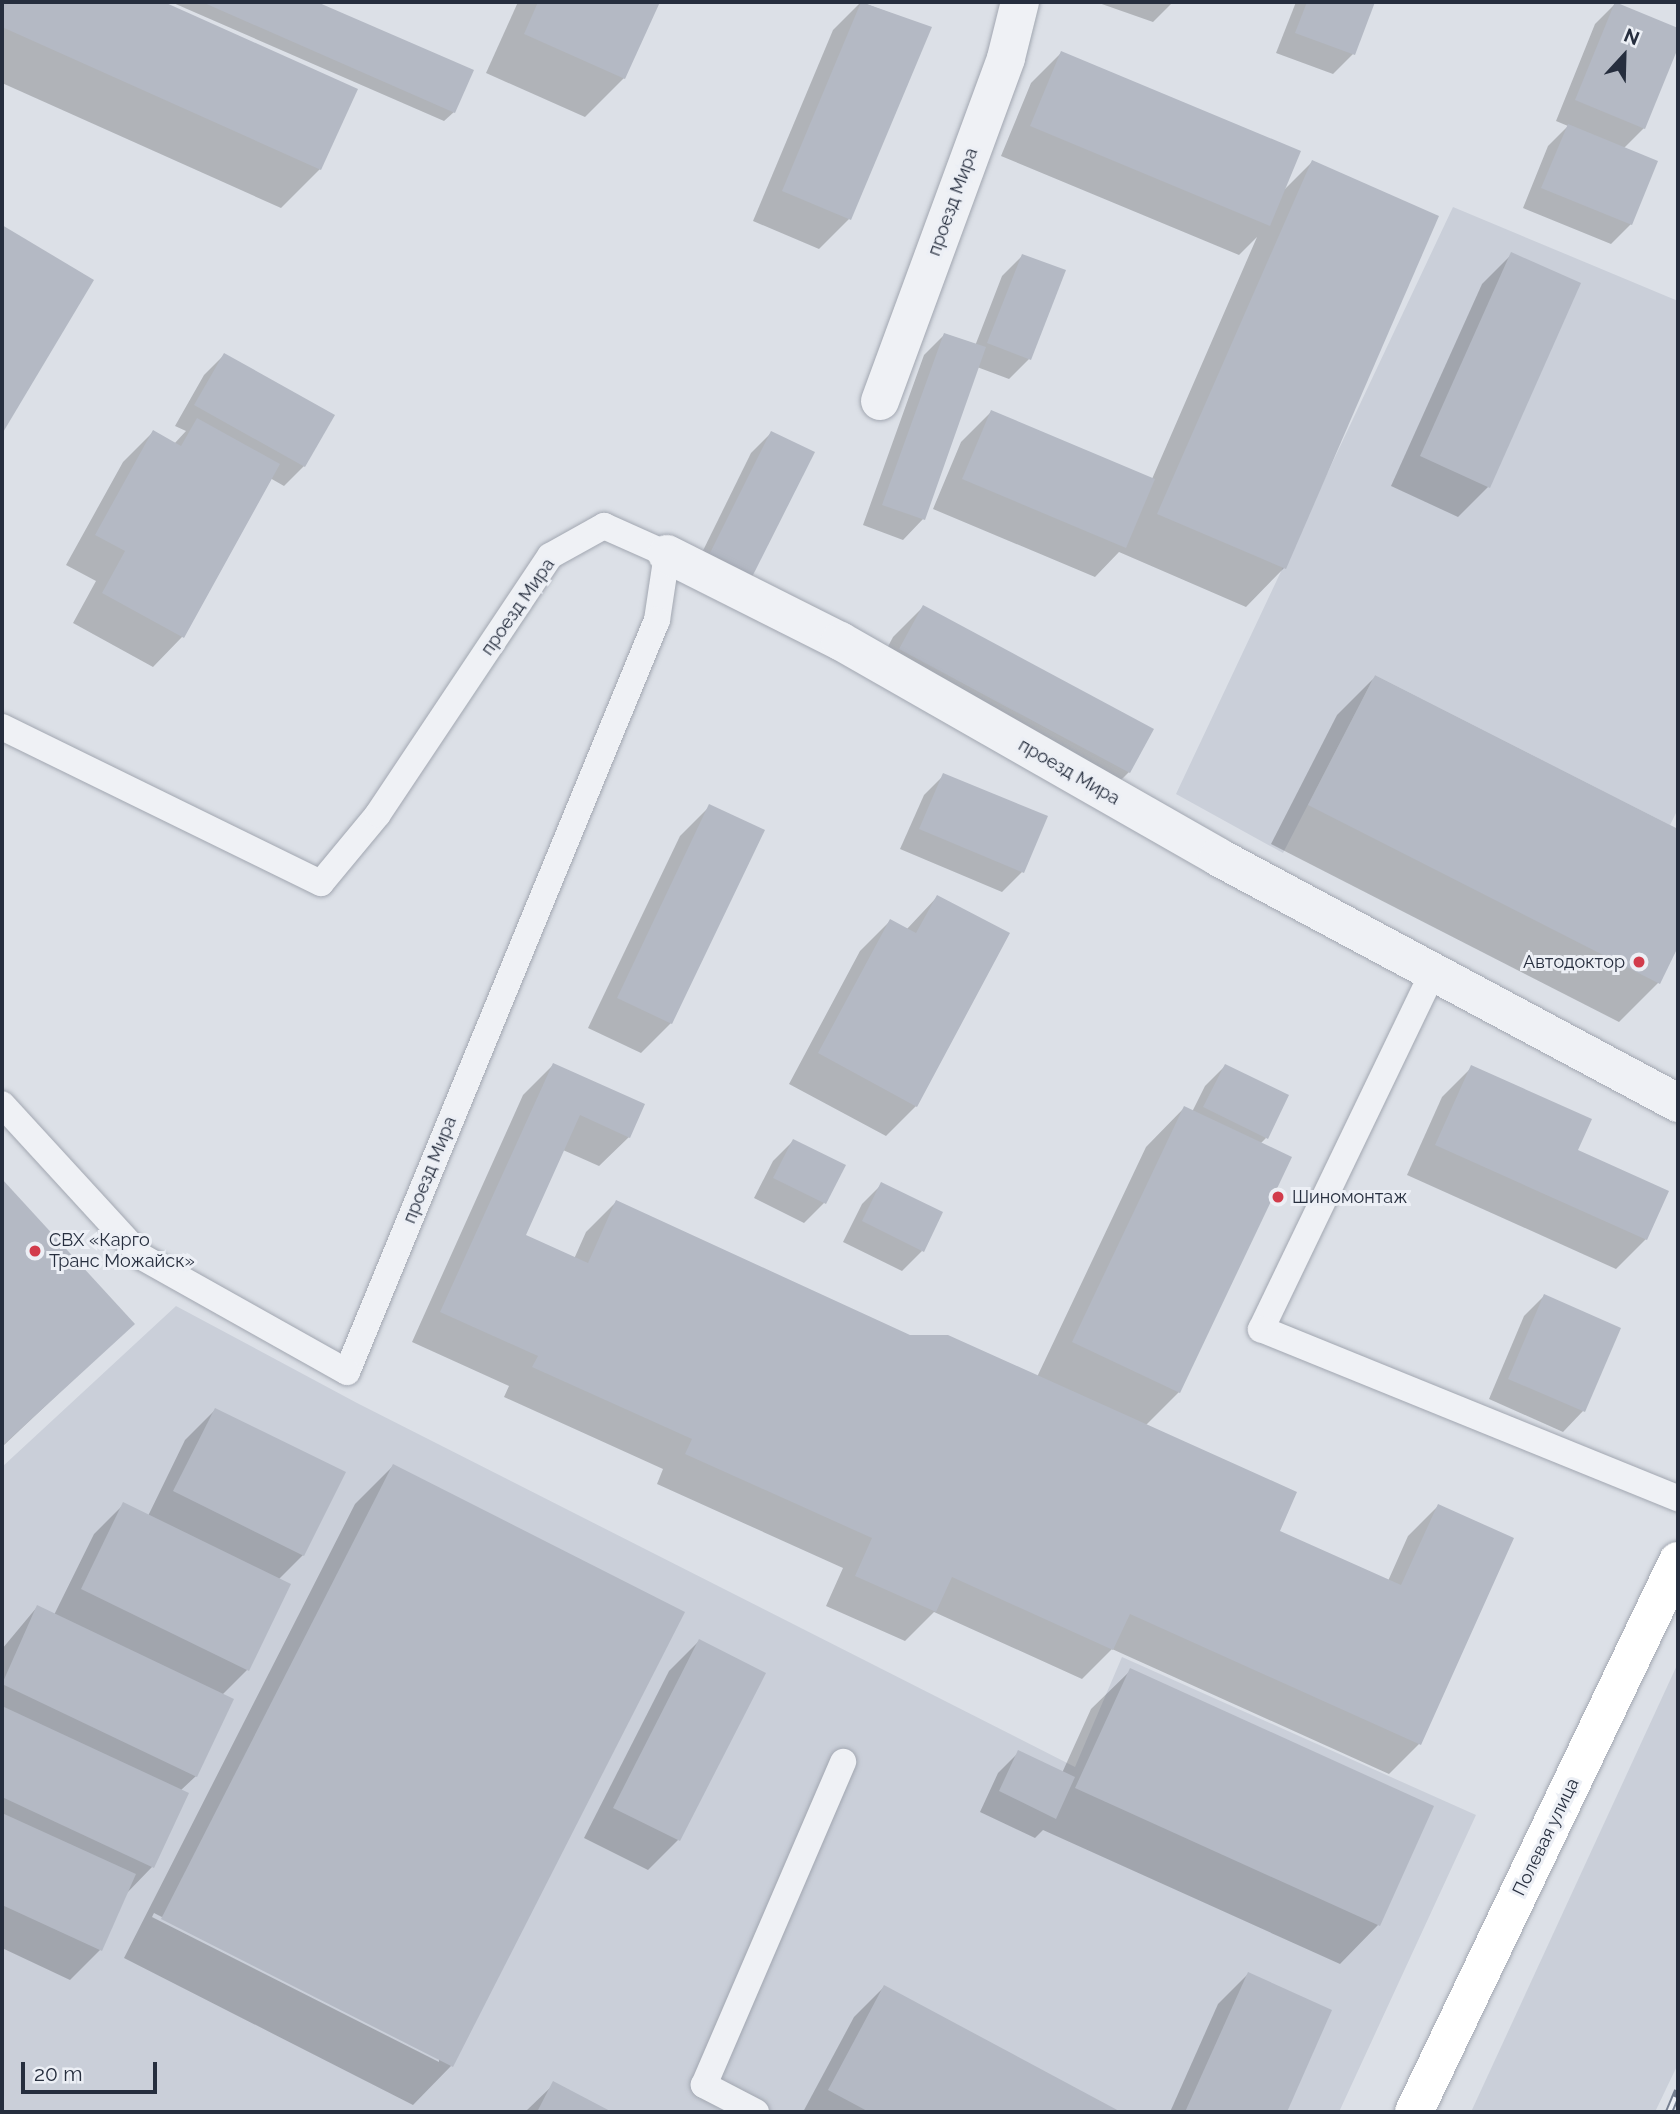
<!DOCTYPE html>
<meta charset="utf-8">
<style>
body{margin:0}
#map{position:relative;width:1680px;height:2114px;overflow:hidden;background:#dce0e7;font-family:Raleway,sans-serif}
div>[style]{position:absolute}
.built>*{inset:0;background:#cacfd9}
.shadow>*{inset:0;background:#0003}
.building>*{inset:0;background:#b4b9c4}
.roads{filter:drop-shadow(0 0 2px #a2a7b1) drop-shadow(0 0 2px #a2a7b1)}
.service>*{height:26px;margin:-13px;padding:0 13px;transform-origin:13px;border-radius:13px;background:#eff1f5}
.minor>*{height:38px;margin:-19px;padding:0 19px;transform-origin:19px;border-radius:19px;background:#eff1f5}
.secondary>*{height:38px;margin:-19px;padding:0 19px;transform-origin:19px;border-radius:19px;background:#fff}
.rail>*{height:8px;margin-top:-4px;transform-origin:0;background:repeating-linear-gradient(90deg,#eceff5 0 16px,#757f91 0 32px);box-sizing:border-box;border-block:2px solid #757f91}
.dots>*{width:19px;height:19px;translate:-50% -50%;box-sizing:border-box;border:4px solid #eceff5;border-radius:50%}
span{translate:-50% -50%;white-space:nowrap;text-align:center;line-height:1.15;-webkit-text-stroke:6px #eceff5;paint-order:stroke}
.street-label{font-size:18px;color:#262e3e}
.poi-label{font-size:18px;color:#262e3e}
.right{translate:-100% -50%;text-align:right}
.left{translate:0 -50%;text-align:left}
.frame{position:absolute;inset:0;border:4px solid #262e3e;pointer-events:none}
.north{position:absolute;left:1589px;top:21px;width:70px;height:70px;-webkit-text-stroke:5px #eceff5;paint-order:stroke;rotate:22deg;font-size:19px;font-weight:700;line-height:28px;text-align:center;color:#262e3e}
.north::after{content:'';display:block;margin:auto;width:24px;height:32px;background:#262e3e;clip-path:polygon(50% 0,100% 100%,50% 72%,0 100%)}
.scale{position:absolute;left:21px;top:2062px;width:136px;height:32px;box-sizing:border-box;border:4px solid #262e3e;border-top:0;padding-left:9px;font-size:21px;line-height:24px;white-space:nowrap;color:#262e3e;-webkit-text-stroke:5px #eceff5;paint-order:stroke}
</style>
<div id="map">
<div class="built">
<div style="clip-path:polygon(1453px 207px,1678px 301px,1678px 809px,1670px 825px,1375px 675px,1283px 853px,1176px 794px)"></div>
<div style="clip-path:polygon(176px 1306px,357px 1403px,1075px 1767px,1122px 1657px,1476px 1815px,1339px 2112px,2px 2112px,2px 1467px)"></div>
<div style="clip-path:polygon(1678px 1663px,1678px 2064px,1655px 2112px,1471px 2112px)"></div>
</div>
<div class="shadow">
<div style="clip-path:polygon(2px 2px,160px 2px,355px 90px,320px 169px,281px 208px,2px 83px)"></div>
<div style="clip-path:polygon(171px 2px,312px 2px,472px 71px,454px 112px,444px 121px)"></div>
<div style="clip-path:polygon(518px 2px,658px 2px,624px 78px,585px 117px,486px 73px)"></div>
<div style="clip-path:polygon(861px 2px,930px 28px,849px 219px,819px 249px,753px 221px,833px 30px)"></div>
<div style="clip-path:polygon(1096px 2px,1173px 2px,1153px 22px)"></div>
<div style="clip-path:polygon(1296px 2px,1373px 2px,1353px 54px,1333px 74px,1276px 53px)"></div>
<div style="clip-path:polygon(1615px 4px,1678px 30px,1678px 43px,1644px 128px,1623px 149px,1631px 224px,1611px 244px,1523px 208px,1548px 146px,1568px 126px,1556px 121px,1595px 24px)"></div>
<div style="clip-path:polygon(1061px 53px,1283px 191px,1312px 162px,1437px 216px,1284px 568px,1246px 607px,1119px 552px,1095px 577px,933px 509px,961px 442px,991px 412px,1152px 479px,1257px 237px,1239px 255px,1001px 156px,1031px 83px)"></div>
<div style="clip-path:polygon(2px 227px,91px 281px,2px 430px)"></div>
<div style="clip-path:polygon(1512px 254px,1488px 487px,1458px 517px,1391px 486px,1482px 284px)"></div>
<div style="clip-path:polygon(1022px 256px,1029px 359px,1009px 379px,977px 367px,923px 519px,903px 540px,863px 525px,924px 355px,944px 335px,975px 346px,1002px 276px)"></div>
<div style="clip-path:polygon(224px 355px,304px 466px,284px 486px,270px 478px,182px 637px,153px 667px,73px 623px,96px 581px,66px 565px,123px 462px,153px 432px,174px 444px,186px 431px,175px 426px,204px 375px)"></div>
<div style="clip-path:polygon(771px 433px,812px 453px,690px 577px,751px 453px)"></div>
<div style="clip-path:polygon(923px 607px,1129px 772px,1099px 802px,871px 679px,893px 637px)"></div>
<div style="clip-path:polygon(1375px 677px,1678px 831px,1678px 943px,1658px 983px,1619px 1022px,1271px 844px,1337px 715px)"></div>
<div style="clip-path:polygon(944px 775px,1022px 872px,1002px 892px,900px 849px,924px 795px)"></div>
<div style="clip-path:polygon(710px 806px,671px 1023px,641px 1053px,588px 1028px,680px 836px)"></div>
<div style="clip-path:polygon(937px 897px,916px 1106px,886px 1136px,789px 1084px,860px 951px,890px 921px,906px 930px)"></div>
<div style="clip-path:polygon(553px 1065px,629px 1137px,599px 1166px,563px 1150px,524px 1236px,574px 1259px,586px 1232px,616px 1202px,909px 1337px,1037px 1377px,1146px 1147px,1184px 1108px,1192px 1112px,1205px 1086px,1225px 1066px,1266px 1138px,1260px 1144px,1179px 1392px,1145px 1426px,1278px 1531px,1388px 1581px,1408px 1536px,1438px 1506px,1419px 1744px,1389px 1774px,1112px 1649px,1082px 1679px,934px 1612px,905px 1641px,826px 1606px,843px 1568px,657px 1484px,663px 1469px,504px 1397px,509px 1386px,412px 1342px,523px 1095px)"></div>
<div style="clip-path:polygon(1472px 1067px,1646px 1239px,1616px 1269px,1407px 1175px,1442px 1097px)"></div>
<div style="clip-path:polygon(793px 1141px,843px 1166px,824px 1203px,804px 1223px,754px 1198px,773px 1161px)"></div>
<div style="clip-path:polygon(2px 1181px,132px 1324px,2px 1447px)"></div>
<div style="clip-path:polygon(882px 1184px,922px 1251px,902px 1271px,843px 1242px,862px 1204px)"></div>
<div style="clip-path:polygon(1544px 1296px,1619px 1329px,1583px 1411px,1563px 1432px,1489px 1399px,1524px 1316px)"></div>
<div style="clip-path:polygon(215px 1410px,303px 1555px,278px 1580px,289px 1585px,247px 1670px,222px 1695px,196px 1776px,180px 1791px,187px 1794px,152px 1867px,125px 1895px,100px 1950px,70px 1980px,2px 1948px,2px 1649px,37px 1607px,54px 1615px,94px 1534px,124px 1504px,148px 1516px,185px 1440px)"></div>
<div style="clip-path:polygon(evenodd,393px 1466px,451px 2066px,413px 2105px,124px 1958px,355px 1504px,393px 1466px,154px 1913px,439px 2058px,439px 2062px,152px 1917px,154px 1913px)"></div>
<div style="clip-path:polygon(699px 1641px,763px 1674px,678px 1840px,648px 1870px,584px 1838px,669px 1671px)"></div>
<div style="clip-path:polygon(1130px 1671px,1432px 1807px,1378px 1925px,1340px 1964px,1043px 1830px,1035px 1838px,980px 1812px,998px 1773px,1018px 1753px,1062px 1773px,1091px 1709px)"></div>
<div style="clip-path:polygon(1248px 1974px,1330px 2011px,1285px 2112px,1170px 2112px,1218px 2004px)"></div>
<div style="clip-path:polygon(884px 1987px,1118px 2112px,803px 2112px,854px 2017px)"></div>
<div style="clip-path:polygon(554px 2084px,609px 2112px,525px 2112px)"></div>
</div>
<div class="building">
<div style="clip-path:polygon(2px 2px,164px 2px,358px 89px,321px 170px,2px 27px)"></div>
<div style="clip-path:polygon(202px 2px,317px 2px,474px 70px,455px 113px)"></div>
<div style="clip-path:polygon(538px 2px,660px 2px,625px 79px,524px 34px)"></div>
<div style="clip-path:polygon(861px 2px,932px 27px,851px 220px,782px 191px)"></div>
<div style="clip-path:polygon(1307px 2px,1375px 2px,1355px 55px,1295px 33px)"></div>
<div style="clip-path:polygon(1615px 2px,1678px 28px,1678px 48px,1645px 129px,1575px 100px)"></div>
<div style="clip-path:polygon(1061px 51px,1301px 151px,1270px 226px,1030px 126px)"></div>
<div style="clip-path:polygon(1568px 124px,1658px 161px,1632px 225px,1541px 188px)"></div>
<div style="clip-path:polygon(1312px 160px,1439px 216px,1286px 569px,1157px 514px)"></div>
<div style="clip-path:polygon(2px 225px,94px 280px,2px 434px)"></div>
<div style="clip-path:polygon(1511px 252px,1581px 283px,1490px 488px,1420px 456px)"></div>
<div style="clip-path:polygon(1022px 254px,1066px 270px,1031px 360px,987px 343px)"></div>
<div style="clip-path:polygon(944px 333px,986px 347px,925px 520px,882px 505px)"></div>
<div style="clip-path:polygon(224px 353px,335px 415px,305px 467px,194px 405px)"></div>
<div style="clip-path:polygon(991px 410px,1155px 479px,1126px 548px,962px 479px)"></div>
<div style="clip-path:polygon(197px 418px,280px 464px,184px 638px,102px 593px,125px 551px,95px 535px,153px 430px,181px 446px)"></div>
<div style="clip-path:polygon(771px 431px,815px 452px,752px 577px,708px 557px)"></div>
<div style="clip-path:polygon(923px 605px,1154px 729px,1130px 773px,899px 649px)"></div>
<div style="clip-path:polygon(1375px 675px,1678px 829px,1678px 947px,1660px 984px,1308px 805px)"></div>
<div style="clip-path:polygon(943px 773px,1048px 816px,1024px 873px,919px 829px)"></div>
<div style="clip-path:polygon(709px 804px,765px 830px,672px 1024px,617px 998px)"></div>
<div style="clip-path:polygon(937px 895px,1010px 933px,917px 1107px,818px 1053px,890px 919px,916px 933px)"></div>
<div style="clip-path:polygon(553px 1063px,645px 1104px,630px 1138px,580px 1115px,526px 1235px,588px 1263px,616px 1200px,910px 1335px,948px 1335px,1297px 1492px,1280px 1531px,1401px 1585px,1438px 1504px,1514px 1538px,1421px 1745px,1130px 1614px,1113px 1650px,952px 1577px,936px 1612px,855px 1576px,872px 1538px,685px 1454px,692px 1439px,532px 1367px,538px 1356px,440px 1312px)"></div>
<div style="clip-path:polygon(1225px 1064px,1289px 1095px,1268px 1139px,1203px 1107px)"></div>
<div style="clip-path:polygon(1471px 1065px,1592px 1119px,1578px 1150px,1669px 1191px,1647px 1240px,1435px 1145px)"></div>
<div style="clip-path:polygon(1184px 1106px,1292px 1157px,1180px 1393px,1072px 1342px)"></div>
<div style="clip-path:polygon(793px 1139px,846px 1165px,826px 1204px,773px 1178px)"></div>
<div style="clip-path:polygon(2px 1179px,135px 1324px,2px 1446px)"></div>
<div style="clip-path:polygon(881px 1182px,943px 1212px,924px 1252px,862px 1221px)"></div>
<div style="clip-path:polygon(1544px 1294px,1621px 1328px,1585px 1412px,1508px 1379px)"></div>
<div style="clip-path:polygon(215px 1408px,346px 1472px,304px 1556px,173px 1491px)"></div>
<div style="clip-path:polygon(393px 1464px,685px 1612px,453px 2067px,161px 1919px)"></div>
<div style="clip-path:polygon(123px 1502px,291px 1584px,249px 1671px,81px 1589px)"></div>
<div style="clip-path:polygon(37px 1605px,234px 1699px,197px 1777px,2px 1684px)"></div>
<div style="clip-path:polygon(699px 1639px,766px 1673px,680px 1841px,613px 1808px)"></div>
<div style="clip-path:polygon(1130px 1668px,1434px 1806px,1380px 1926px,1075px 1788px)"></div>
<div style="clip-path:polygon(2px 1706px,189px 1793px,154px 1868px,2px 1797px)"></div>
<div style="clip-path:polygon(1018px 1750px,1075px 1777px,1056px 1819px,999px 1791px)"></div>
<div style="clip-path:polygon(2px 1813px,136px 1874px,102px 1951px,2px 1905px)"></div>
<div style="clip-path:polygon(1248px 1972px,1332px 2010px,1287px 2112px,1185px 2112px)"></div>
<div style="clip-path:polygon(884px 1985px,1121px 2112px,869px 2112px,828px 2090px)"></div>
<div style="clip-path:polygon(553px 2081px,612px 2112px,537px 2112px)"></div>
</div>
<div class="roads">
<div class="service">
<div style="left:2px;top:727px;width:355px;rotate:26.1deg"></div>
<div style="left:321px;top:883px;width:89px;rotate:-50.4deg"></div>
<div style="left:378px;top:814px;width:310px;rotate:-56.3deg"></div>
<div style="left:550px;top:556px;width:62px;rotate:-29.1deg"></div>
<div style="left:604px;top:526px;width:69px;rotate:24deg"></div>
<div style="left:667px;top:554px;width:67px;rotate:98.6deg"></div>
<div style="left:657px;top:620px;width:813px;rotate:112.4deg"></div>
<div style="left:347px;top:1372px;width:235px;rotate:-150.7deg"></div>
<div style="left:142px;top:1257px;width:207px;rotate:-132.5deg"></div>
<div style="left:1434px;top:970px;width:399px;rotate:115.7deg"></div>
<div style="left:1261px;top:1329px;width:450px;rotate:22.1deg"></div>
<div style="left:756px;top:2112px;width:59px;rotate:-152.6deg"></div>
<div style="left:704px;top:2085px;width:352px;rotate:-66.7deg"></div>
</div>
<div class="minor">
<div style="left:880px;top:401px;width:365px;rotate:-69.8deg"></div>
<div style="left:1006px;top:58px;width:58px;rotate:-76deg"></div>
<div style="left:667px;top:554px;width:194px;rotate:26.7deg"></div>
<div style="left:840px;top:641px;width:435px;rotate:29.7deg"></div>
<div style="left:1218px;top:857px;width:522px;rotate:28.14deg"></div>
</div>
<div class="secondary">
<div style="left:1414px;top:2112px;width:611px;rotate:-64.4deg"></div>
</div>
</div>
<div class="rail">
<div style="left:1669px;top:2112px;width:23px;rotate:-67deg"></div>
</div>
<div class="dots">
<div style="left:1639px;top:962px;background:#d23c4c"></div>
<div style="left:1278px;top:1197px;background:#d23c4c"></div>
<div style="left:35px;top:1251px;background:#d23c4c"></div>
</div>
<div class="street-label">
<span style="left:953px;top:202px;rotate:-70deg">проезд Мира</span>
<span style="left:518px;top:607px;rotate:-55deg">проезд Мира</span>
<span style="left:1069px;top:772px;rotate:30deg">проезд Мира</span>
<span style="left:430px;top:1170px;rotate:-68deg">проезд Мира</span>
<span style="left:1546px;top:1837px;rotate:-64deg">Полевая улица</span>
</div>
<div class="poi-label">
<span class="right" style="left:1625px;top:962px">Автодоктор</span>
<span class="left" style="left:1292px;top:1197px">Шиномонтаж</span>
<span class="left" style="left:49px;top:1251px">СВХ «Карго<br>Транс Можайск»</span>
</div>
<div class="frame"></div>
<div class="north">N</div>
<div class="scale">20 m</div>
</div>
